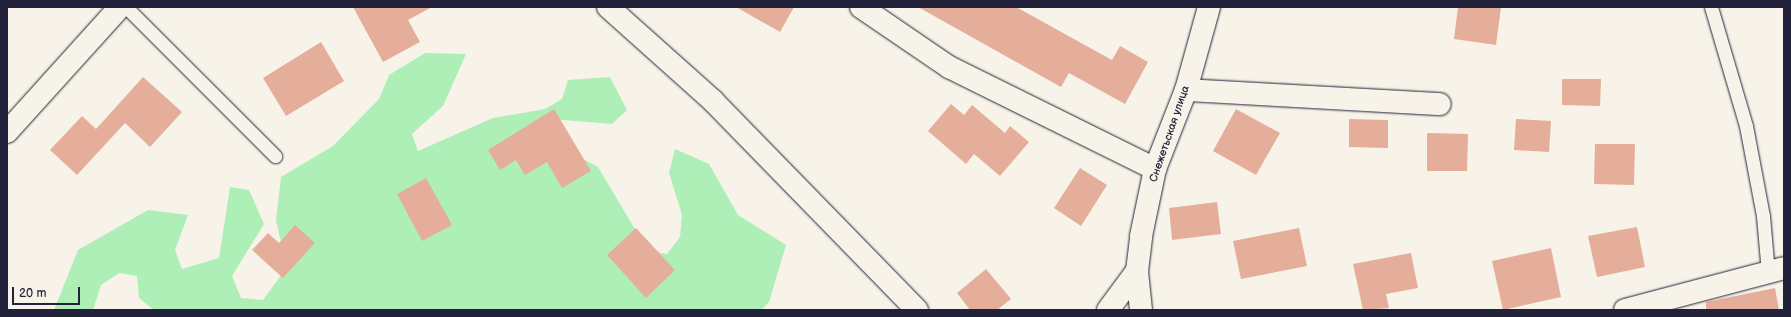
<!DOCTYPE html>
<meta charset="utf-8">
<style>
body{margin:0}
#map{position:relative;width:1791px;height:317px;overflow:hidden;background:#f7f3e8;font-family:"Balsamiq Sans",sans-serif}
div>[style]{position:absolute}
.green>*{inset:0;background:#aeefb7}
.building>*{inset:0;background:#e5ae9a}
.roads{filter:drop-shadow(0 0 1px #22223b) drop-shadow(0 0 1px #22223b)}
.service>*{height:13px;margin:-6.5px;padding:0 6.5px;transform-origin:6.5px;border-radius:6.5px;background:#f7f3e8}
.minor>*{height:22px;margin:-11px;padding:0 11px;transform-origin:11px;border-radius:11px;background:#f7f3e8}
span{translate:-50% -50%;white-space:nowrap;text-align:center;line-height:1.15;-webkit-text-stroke:3px #f7f3e8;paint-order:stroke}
.street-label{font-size:11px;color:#22223b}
.frame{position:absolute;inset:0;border:8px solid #22223b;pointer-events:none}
.scale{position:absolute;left:12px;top:287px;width:68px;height:18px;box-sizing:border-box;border:2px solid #22223b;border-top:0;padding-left:5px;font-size:12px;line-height:14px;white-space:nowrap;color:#22223b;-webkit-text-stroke:3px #f7f3e8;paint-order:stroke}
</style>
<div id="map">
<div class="green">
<div style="clip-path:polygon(425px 53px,466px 54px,443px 106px,412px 134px,418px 151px,493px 118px,545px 109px,562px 99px,568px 80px,610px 77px,627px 110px,612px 124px,551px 119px,561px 147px,598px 167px,648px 251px,667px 254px,680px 237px,682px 215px,669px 173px,675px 149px,709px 164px,738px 215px,786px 245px,769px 302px,761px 310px,154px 310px,139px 298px,137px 276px,119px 273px,101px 285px,93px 310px,54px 310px,78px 250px,148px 210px,188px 215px,175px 250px,182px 269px,219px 258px,230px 187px,249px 190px,264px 224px,232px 276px,241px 298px,263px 300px,287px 267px,276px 221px,281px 177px,333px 146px,379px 99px,389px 75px)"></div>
</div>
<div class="building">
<div style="clip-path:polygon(353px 7px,432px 7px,408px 20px,420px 42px,383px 62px)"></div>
<div style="clip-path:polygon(736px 7px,794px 7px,780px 32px)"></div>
<div style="clip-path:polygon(918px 7px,1016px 7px,1112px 60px,1120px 46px,1148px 62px,1125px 104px,1069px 73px,1061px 87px)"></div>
<div style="clip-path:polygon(1458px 7px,1501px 7px,1496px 45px,1454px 39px)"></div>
<div style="clip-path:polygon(321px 42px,344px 81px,286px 116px,263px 78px)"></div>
<div style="clip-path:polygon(143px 77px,182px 112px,150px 147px,125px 123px,77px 175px,50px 150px,82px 116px,96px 129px)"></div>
<div style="clip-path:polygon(1562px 79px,1601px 79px,1600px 106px,1562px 105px)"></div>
<div style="clip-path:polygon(951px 104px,964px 115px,972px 105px,1005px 133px,1010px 126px,1029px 142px,1000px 176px,974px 154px,966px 164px,928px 131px)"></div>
<div style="clip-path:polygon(554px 109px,591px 171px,562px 188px,547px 162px,525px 175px,516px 160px,500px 170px,488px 150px)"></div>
<div style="clip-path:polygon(1236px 109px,1280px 133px,1256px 175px,1213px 151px)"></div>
<div style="clip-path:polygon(1349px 119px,1388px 120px,1388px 148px,1349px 147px)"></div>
<div style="clip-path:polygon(1516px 119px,1551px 121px,1549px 152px,1514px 150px)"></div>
<div style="clip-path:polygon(1427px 133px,1468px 134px,1467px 171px,1427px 171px)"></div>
<div style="clip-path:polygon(1595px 144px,1635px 144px,1634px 185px,1594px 184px)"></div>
<div style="clip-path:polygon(1080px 168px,1107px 185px,1081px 226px,1054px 208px)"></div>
<div style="clip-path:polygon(426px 178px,452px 225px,422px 241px,397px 194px)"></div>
<div style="clip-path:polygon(1217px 202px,1221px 234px,1172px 240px,1169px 208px)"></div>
<div style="clip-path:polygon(295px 225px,315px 243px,283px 278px,252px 250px,268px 233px,279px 243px)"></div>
<div style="clip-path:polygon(1637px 227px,1645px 267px,1597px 277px,1588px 236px)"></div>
<div style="clip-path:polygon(636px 228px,675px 270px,646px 298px,607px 255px)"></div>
<div style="clip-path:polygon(1299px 228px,1307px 266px,1241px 279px,1233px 241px)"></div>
<div style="clip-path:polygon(1551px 248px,1561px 297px,1503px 310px,1492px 261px)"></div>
<div style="clip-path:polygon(1411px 253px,1418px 288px,1386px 294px,1389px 308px,1363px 310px,1353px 264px)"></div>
<div style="clip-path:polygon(986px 269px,1011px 299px,997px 310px,970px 310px,957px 293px)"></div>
<div style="clip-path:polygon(1775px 288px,1779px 310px,1706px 310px,1706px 302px)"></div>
</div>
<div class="roads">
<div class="service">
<div style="left:126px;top:7px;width:211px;rotate:45deg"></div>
<div style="left:1711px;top:7px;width:124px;rotate:73.6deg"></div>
<div style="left:1746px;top:126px;width:92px;rotate:79.3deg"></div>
<div style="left:1763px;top:216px;width:57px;rotate:85deg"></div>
</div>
<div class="minor">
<div style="left:608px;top:7px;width:141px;rotate:41.8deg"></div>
<div style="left:713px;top:101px;width:292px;rotate:45.7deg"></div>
<div style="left:861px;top:7px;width:107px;rotate:34.3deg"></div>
<div style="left:949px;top:67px;width:230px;rotate:26.3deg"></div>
<div style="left:1186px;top:90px;width:254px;rotate:3.2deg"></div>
<div style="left:7px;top:132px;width:169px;rotate:-47.9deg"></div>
<div style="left:1108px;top:310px;width:49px;rotate:-53.4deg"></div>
<div style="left:1141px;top:310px;width:39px;rotate:-96deg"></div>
<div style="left:1137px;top:271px;width:35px;rotate:-83deg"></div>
<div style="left:1141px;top:236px;width:68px;rotate:-78.2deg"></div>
<div style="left:1155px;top:169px;width:85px;rotate:-68.6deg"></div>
<div style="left:1186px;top:90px;width:86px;rotate:-74.5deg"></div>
<div style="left:1625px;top:310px;width:164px;rotate:-14.8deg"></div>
</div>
</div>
<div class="street-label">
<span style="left:1170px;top:134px;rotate:-71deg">Снежетьская улица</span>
</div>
<div class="frame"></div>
<div class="scale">20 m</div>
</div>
